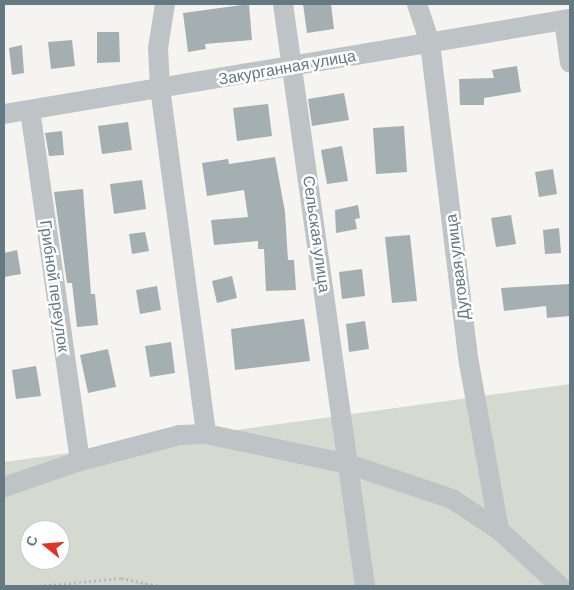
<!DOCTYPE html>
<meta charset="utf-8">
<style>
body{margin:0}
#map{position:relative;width:574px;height:590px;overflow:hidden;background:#f5f4f1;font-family:Barlow,sans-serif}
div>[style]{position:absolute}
.green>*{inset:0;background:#d5dad0}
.building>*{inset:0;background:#a4afb2}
.path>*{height:2.5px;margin-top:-1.25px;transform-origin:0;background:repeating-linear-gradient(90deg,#b8bbbd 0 2.5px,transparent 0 5px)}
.minor>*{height:20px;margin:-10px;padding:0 10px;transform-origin:10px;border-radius:10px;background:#bec3c5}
span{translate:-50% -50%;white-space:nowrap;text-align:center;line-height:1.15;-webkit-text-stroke:5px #fff;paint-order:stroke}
.street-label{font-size:16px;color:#647982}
.frame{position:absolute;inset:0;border:5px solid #647982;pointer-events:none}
.north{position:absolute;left:20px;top:520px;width:50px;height:50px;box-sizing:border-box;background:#fff;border:1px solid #c1c9cd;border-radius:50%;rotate:287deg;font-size:14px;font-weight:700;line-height:20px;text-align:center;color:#647982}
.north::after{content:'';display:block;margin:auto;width:18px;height:22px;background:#e03225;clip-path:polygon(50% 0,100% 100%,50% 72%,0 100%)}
</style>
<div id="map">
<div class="green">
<div style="clip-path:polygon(evenodd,570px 384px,570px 586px,4px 586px,4px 462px,570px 384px,30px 530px,60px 530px,60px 560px,30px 560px,30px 530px)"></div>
</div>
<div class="building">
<div style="clip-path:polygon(249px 4px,252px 40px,205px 44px,206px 49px,188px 52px,183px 13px)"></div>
<div style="clip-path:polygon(303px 4px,331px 4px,334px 29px,307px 33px)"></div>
<div style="clip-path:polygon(97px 32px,119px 32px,120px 62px,97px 63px)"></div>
<div style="clip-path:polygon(72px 40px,75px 66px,51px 69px,48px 42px)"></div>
<div style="clip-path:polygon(22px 45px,24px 73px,12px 75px,9px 48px)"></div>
<div style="clip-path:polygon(517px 66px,521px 92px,484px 98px,484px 105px,460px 105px,459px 79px,494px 78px,492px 70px)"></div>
<div style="clip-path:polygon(344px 93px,349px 120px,312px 126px,308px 99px)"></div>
<div style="clip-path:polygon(268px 104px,272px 136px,237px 141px,233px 108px)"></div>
<div style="clip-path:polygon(128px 122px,132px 150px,102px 154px,98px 126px)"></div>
<div style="clip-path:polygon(404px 126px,407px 172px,376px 174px,373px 128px)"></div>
<div style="clip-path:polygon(62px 131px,64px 155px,49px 156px,45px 133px)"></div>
<div style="clip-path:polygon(342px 146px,348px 181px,327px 184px,321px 150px)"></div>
<div style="clip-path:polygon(275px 157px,285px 212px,288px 260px,294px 260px,296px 290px,266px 291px,264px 249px,258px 249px,258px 241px,214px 245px,211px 220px,248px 217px,244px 190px,207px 196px,202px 163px,228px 159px,229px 164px)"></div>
<div style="clip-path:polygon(553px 169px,557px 194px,539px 197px,535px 172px)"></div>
<div style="clip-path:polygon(142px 180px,146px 209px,114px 214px,110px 184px)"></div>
<div style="clip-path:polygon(83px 189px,91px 294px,95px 294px,98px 325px,77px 327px,72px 283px,67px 283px,54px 192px)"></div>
<div style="clip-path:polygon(358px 205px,360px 218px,355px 219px,357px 229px,336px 233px,335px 210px)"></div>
<div style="clip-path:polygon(511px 215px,516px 244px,496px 247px,491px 218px)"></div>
<div style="clip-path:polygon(559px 228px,561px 253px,545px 254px,543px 230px)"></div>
<div style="clip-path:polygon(145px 232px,149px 251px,132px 254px,129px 234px)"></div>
<div style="clip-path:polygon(410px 235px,417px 301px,392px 303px,385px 237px)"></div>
<div style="clip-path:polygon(17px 250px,21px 274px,4px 277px,4px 253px)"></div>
<div style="clip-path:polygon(362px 269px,365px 296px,342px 299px,339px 272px)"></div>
<div style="clip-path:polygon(232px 276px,237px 298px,217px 303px,212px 281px)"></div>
<div style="clip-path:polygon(570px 284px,570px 316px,547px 318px,546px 306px,504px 311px,501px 288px)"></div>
<div style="clip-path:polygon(157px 286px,161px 310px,140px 314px,136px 290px)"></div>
<div style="clip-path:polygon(304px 319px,310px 361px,235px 370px,231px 329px)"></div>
<div style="clip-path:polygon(365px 321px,369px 349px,349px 352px,346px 324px)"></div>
<div style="clip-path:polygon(171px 342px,175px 373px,150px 377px,145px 346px)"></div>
<div style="clip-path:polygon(108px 349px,116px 387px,88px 393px,80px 355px)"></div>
<div style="clip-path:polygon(36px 366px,41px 396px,16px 399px,12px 370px)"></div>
</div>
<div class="path">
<div style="left:39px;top:586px;width:82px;rotate:-5.6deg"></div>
<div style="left:121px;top:578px;width:38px;rotate:12deg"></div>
</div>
<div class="minor">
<div style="left:165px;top:4px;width:45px;rotate:99deg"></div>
<div style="left:158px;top:48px;width:40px;rotate:87.1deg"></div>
<div style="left:160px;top:88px;width:349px;rotate:82.4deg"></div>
<div style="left:283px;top:4px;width:588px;rotate:81.98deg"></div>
<div style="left:417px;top:4px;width:41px;rotate:71.6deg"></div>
<div style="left:430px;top:43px;width:322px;rotate:83.1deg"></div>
<div style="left:469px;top:363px;width:170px;rotate:79.8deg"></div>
<div style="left:564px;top:20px;width:43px;rotate:82.1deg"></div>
<div style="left:30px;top:110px;width:355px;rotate:81.9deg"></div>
<div style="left:4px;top:114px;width:574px;rotate:-9.53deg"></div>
<div style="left:4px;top:487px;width:80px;rotate:-18.9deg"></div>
<div style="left:80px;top:461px;width:103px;rotate:-14.6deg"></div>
<div style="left:180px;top:435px;width:26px;rotate:-2deg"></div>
<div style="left:206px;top:434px;width:145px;rotate:11.9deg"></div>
<div style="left:348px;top:464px;width:110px;rotate:18.6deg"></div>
<div style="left:452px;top:499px;width:56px;rotate:33.4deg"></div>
<div style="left:499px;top:530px;width:83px;rotate:42.6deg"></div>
</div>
<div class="street-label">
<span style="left:287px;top:67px;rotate:-10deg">Закурганная улица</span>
<span style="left:317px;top:234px;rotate:82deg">Сельская улица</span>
<span style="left:457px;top:267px;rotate:-97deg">Дуговая улица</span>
<span style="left:55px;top:286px;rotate:82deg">Грибной переулок</span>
</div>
<div class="frame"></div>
<div class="north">С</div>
</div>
